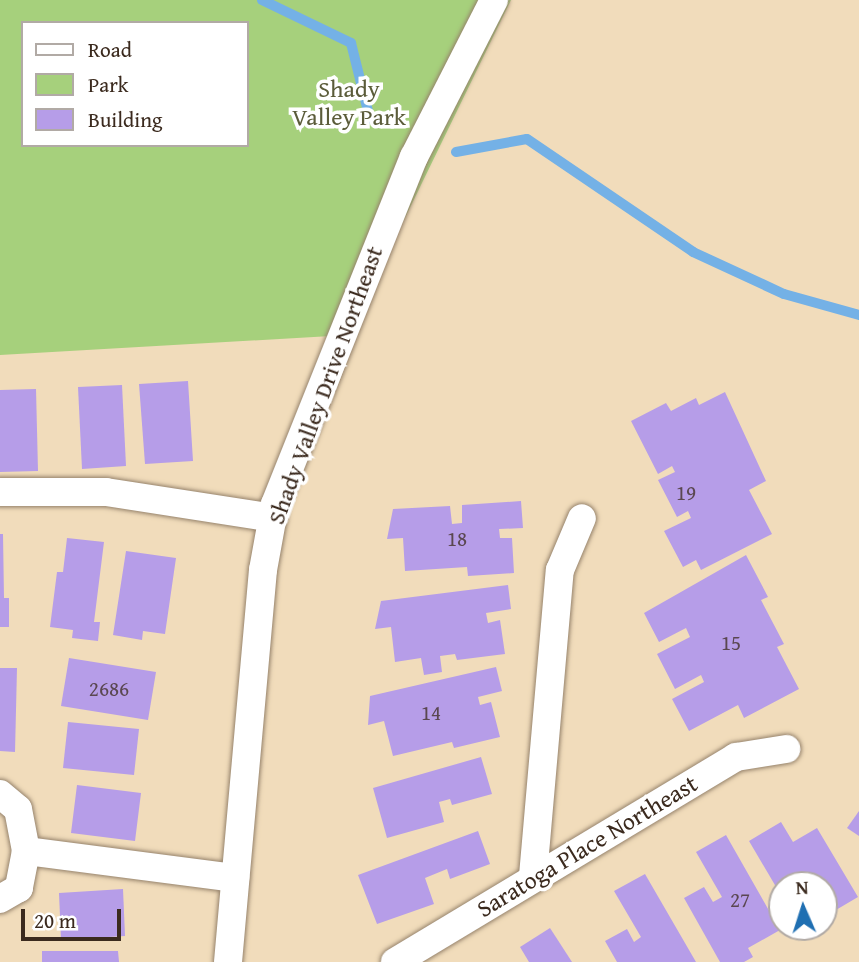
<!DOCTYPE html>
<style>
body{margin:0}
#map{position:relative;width:859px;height:962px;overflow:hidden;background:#f1dcbb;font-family:"Gentium Book Plus",serif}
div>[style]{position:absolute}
.green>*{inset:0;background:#a6d07c}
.stream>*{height:10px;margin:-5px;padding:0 5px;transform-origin:5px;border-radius:5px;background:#74b1e6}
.building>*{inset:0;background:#b69de8}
.roads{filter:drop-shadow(0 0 2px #96836c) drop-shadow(0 0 2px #96836c)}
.minor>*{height:28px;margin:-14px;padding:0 14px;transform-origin:14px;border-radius:14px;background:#fff}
span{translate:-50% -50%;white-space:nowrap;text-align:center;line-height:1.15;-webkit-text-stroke:7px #fff;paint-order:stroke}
.number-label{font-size:21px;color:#5a4750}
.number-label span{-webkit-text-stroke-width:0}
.park-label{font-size:24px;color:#5b5c3a}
.street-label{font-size:24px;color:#3b2a1e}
.legend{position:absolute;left:21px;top:21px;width:228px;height:126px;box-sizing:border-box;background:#fff;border:2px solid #b1aaa5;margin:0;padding:9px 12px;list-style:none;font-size:21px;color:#3b2a1e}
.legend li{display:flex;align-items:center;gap:14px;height:35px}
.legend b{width:35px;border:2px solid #b1aaa5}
.north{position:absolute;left:768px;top:871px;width:70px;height:70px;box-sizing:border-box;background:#fff;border:2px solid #b1aaa5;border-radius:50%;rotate:357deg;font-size:19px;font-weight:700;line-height:28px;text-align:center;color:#3b2a1e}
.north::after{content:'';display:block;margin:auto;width:24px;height:32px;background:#1f6fb2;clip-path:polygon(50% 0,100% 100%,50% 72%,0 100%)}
.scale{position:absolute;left:21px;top:909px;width:100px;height:32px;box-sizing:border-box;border:4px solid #3b2a1e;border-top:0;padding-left:9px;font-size:21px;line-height:24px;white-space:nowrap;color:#3b2a1e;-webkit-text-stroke:5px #fff;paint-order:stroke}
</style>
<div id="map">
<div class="green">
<div style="clip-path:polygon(evenodd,0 0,511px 0,348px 335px,0 355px,0 0,23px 23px,247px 23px,247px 145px,23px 145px,23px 23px)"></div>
</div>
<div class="stream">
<div style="left:262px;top:0;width:99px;rotate:25.8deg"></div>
<div style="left:351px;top:43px;width:78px;rotate:76deg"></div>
<div style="left:456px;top:152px;width:72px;rotate:-10.4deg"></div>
<div style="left:527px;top:139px;width:201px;rotate:34.2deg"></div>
<div style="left:693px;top:252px;width:100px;rotate:24.8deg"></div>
<div style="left:784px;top:294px;width:78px;rotate:15.6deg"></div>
</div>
<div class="building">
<div style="clip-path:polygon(188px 381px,193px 461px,145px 464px,139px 384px)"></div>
<div style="clip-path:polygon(122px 385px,126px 466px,82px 469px,78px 387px)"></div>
<div style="clip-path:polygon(36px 389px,38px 471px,0 472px,0 390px)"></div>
<div style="clip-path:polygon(725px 392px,766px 481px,749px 490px,772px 534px,701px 570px,696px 560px,683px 567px,664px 531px,691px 518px,688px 511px,677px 517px,658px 480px,675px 472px,672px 466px,658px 474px,631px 421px,666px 403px,671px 411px,696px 398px,699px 405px)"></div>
<div style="clip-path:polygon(521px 501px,523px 528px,499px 529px,500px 538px,512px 538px,514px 573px,468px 576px,467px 567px,405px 571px,403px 538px,387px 539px,393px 509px,450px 506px,452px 524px,462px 523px,462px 505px)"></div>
<div style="clip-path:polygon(0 534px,3px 534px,4px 598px,9px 598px,9px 627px,0 627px)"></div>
<div style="clip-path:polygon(67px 538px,104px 542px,94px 622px,100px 622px,98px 641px,72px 638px,73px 630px,50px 627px,57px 572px,63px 572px)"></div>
<div style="clip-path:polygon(126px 551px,176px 558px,165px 634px,143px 631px,142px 640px,113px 635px)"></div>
<div style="clip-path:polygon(746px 555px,768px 597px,761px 600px,784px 644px,777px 647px,799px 689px,744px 718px,738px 705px,689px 731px,672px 699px,704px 682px,701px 675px,675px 689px,657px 654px,690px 637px,686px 628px,659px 642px,644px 613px)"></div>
<div style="clip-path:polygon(508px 585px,511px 609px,486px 613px,488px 623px,500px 620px,505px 654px,457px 660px,455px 654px,440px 656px,442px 672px,424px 675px,421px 658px,395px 662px,391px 627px,375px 629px,381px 601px)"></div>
<div style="clip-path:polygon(69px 658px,156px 672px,148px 720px,61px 706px)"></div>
<div style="clip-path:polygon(496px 667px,502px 691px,478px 697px,480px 705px,491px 702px,500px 737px,454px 748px,452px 742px,393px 756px,384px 721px,368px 725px,370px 696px)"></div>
<div style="clip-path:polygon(0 668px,17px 668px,15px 752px,0 751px)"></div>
<div style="clip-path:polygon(68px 722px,139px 729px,134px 775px,63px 768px)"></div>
<div style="clip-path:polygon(481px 757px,492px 794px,452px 805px,450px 799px,439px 802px,444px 822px,387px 838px,373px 788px)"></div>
<div style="clip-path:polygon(77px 785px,141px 793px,135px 841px,71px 833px)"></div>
<div style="clip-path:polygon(859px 811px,859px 836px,847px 828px)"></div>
<div style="clip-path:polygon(781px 822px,793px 842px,817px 828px,858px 897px,824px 917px,824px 885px,782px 885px,782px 897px,749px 841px)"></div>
<div style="clip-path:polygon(478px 831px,490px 864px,450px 879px,447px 869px,425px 878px,434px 904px,377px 924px,358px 875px)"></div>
<div style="clip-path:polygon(726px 835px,780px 930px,748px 948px,753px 957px,744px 962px,720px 962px,684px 898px,704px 887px,713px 902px,722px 897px,696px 852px)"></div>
<div style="clip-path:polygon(645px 874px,696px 962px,617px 962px,605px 941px,627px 929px,634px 942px,641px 937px,614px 891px)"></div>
<div style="clip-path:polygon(123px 889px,125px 936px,61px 940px,59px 893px)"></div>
<div style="clip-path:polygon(550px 928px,572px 962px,529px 962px,520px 947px)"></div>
<div style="clip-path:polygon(42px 951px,118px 951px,119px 962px,42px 962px)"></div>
</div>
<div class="roads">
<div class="minor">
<div style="left:0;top:492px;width:106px"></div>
<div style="left:106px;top:492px;width:169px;rotate:8.8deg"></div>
<div style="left:0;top:794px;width:23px;rotate:40deg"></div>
<div style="left:18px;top:809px;width:43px;rotate:79.2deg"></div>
<div style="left:26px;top:851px;width:38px;rotate:101deg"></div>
<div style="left:19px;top:888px;width:22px;rotate:150deg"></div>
<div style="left:26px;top:851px;width:211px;rotate:7.4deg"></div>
<div style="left:533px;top:876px;width:307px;rotate:-85deg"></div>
<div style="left:560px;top:570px;width:56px;rotate:-67.1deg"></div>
<div style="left:228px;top:962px;width:394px;rotate:-84.9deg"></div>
<div style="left:263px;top:570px;width:67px;rotate:-79.7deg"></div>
<div style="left:275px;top:504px;width:374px;rotate:-68.2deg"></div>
<div style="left:414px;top:157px;width:176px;rotate:-63deg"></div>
<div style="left:395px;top:962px;width:398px;rotate:-31deg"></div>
<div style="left:736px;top:757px;width:51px;rotate:-9.1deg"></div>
</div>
</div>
<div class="number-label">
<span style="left:686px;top:493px">19</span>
<span style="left:457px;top:539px">18</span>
<span style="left:731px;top:643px">15</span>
<span style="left:109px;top:689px">2686</span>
<span style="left:431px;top:713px">14</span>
<span style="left:740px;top:900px">27</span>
</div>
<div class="park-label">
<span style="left:349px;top:103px">Shady<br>Valley Park</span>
</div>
<div class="street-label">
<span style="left:325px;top:385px;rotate:-70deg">Shady Valley Drive Northeast</span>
<span style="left:587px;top:846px;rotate:-31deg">Saratoga Place Northeast</span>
</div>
<ul class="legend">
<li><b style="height:9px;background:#fff"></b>Road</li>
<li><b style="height:19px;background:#a6d07c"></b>Park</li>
<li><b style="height:19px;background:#b69de8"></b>Building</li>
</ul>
<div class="north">N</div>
<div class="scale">20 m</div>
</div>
